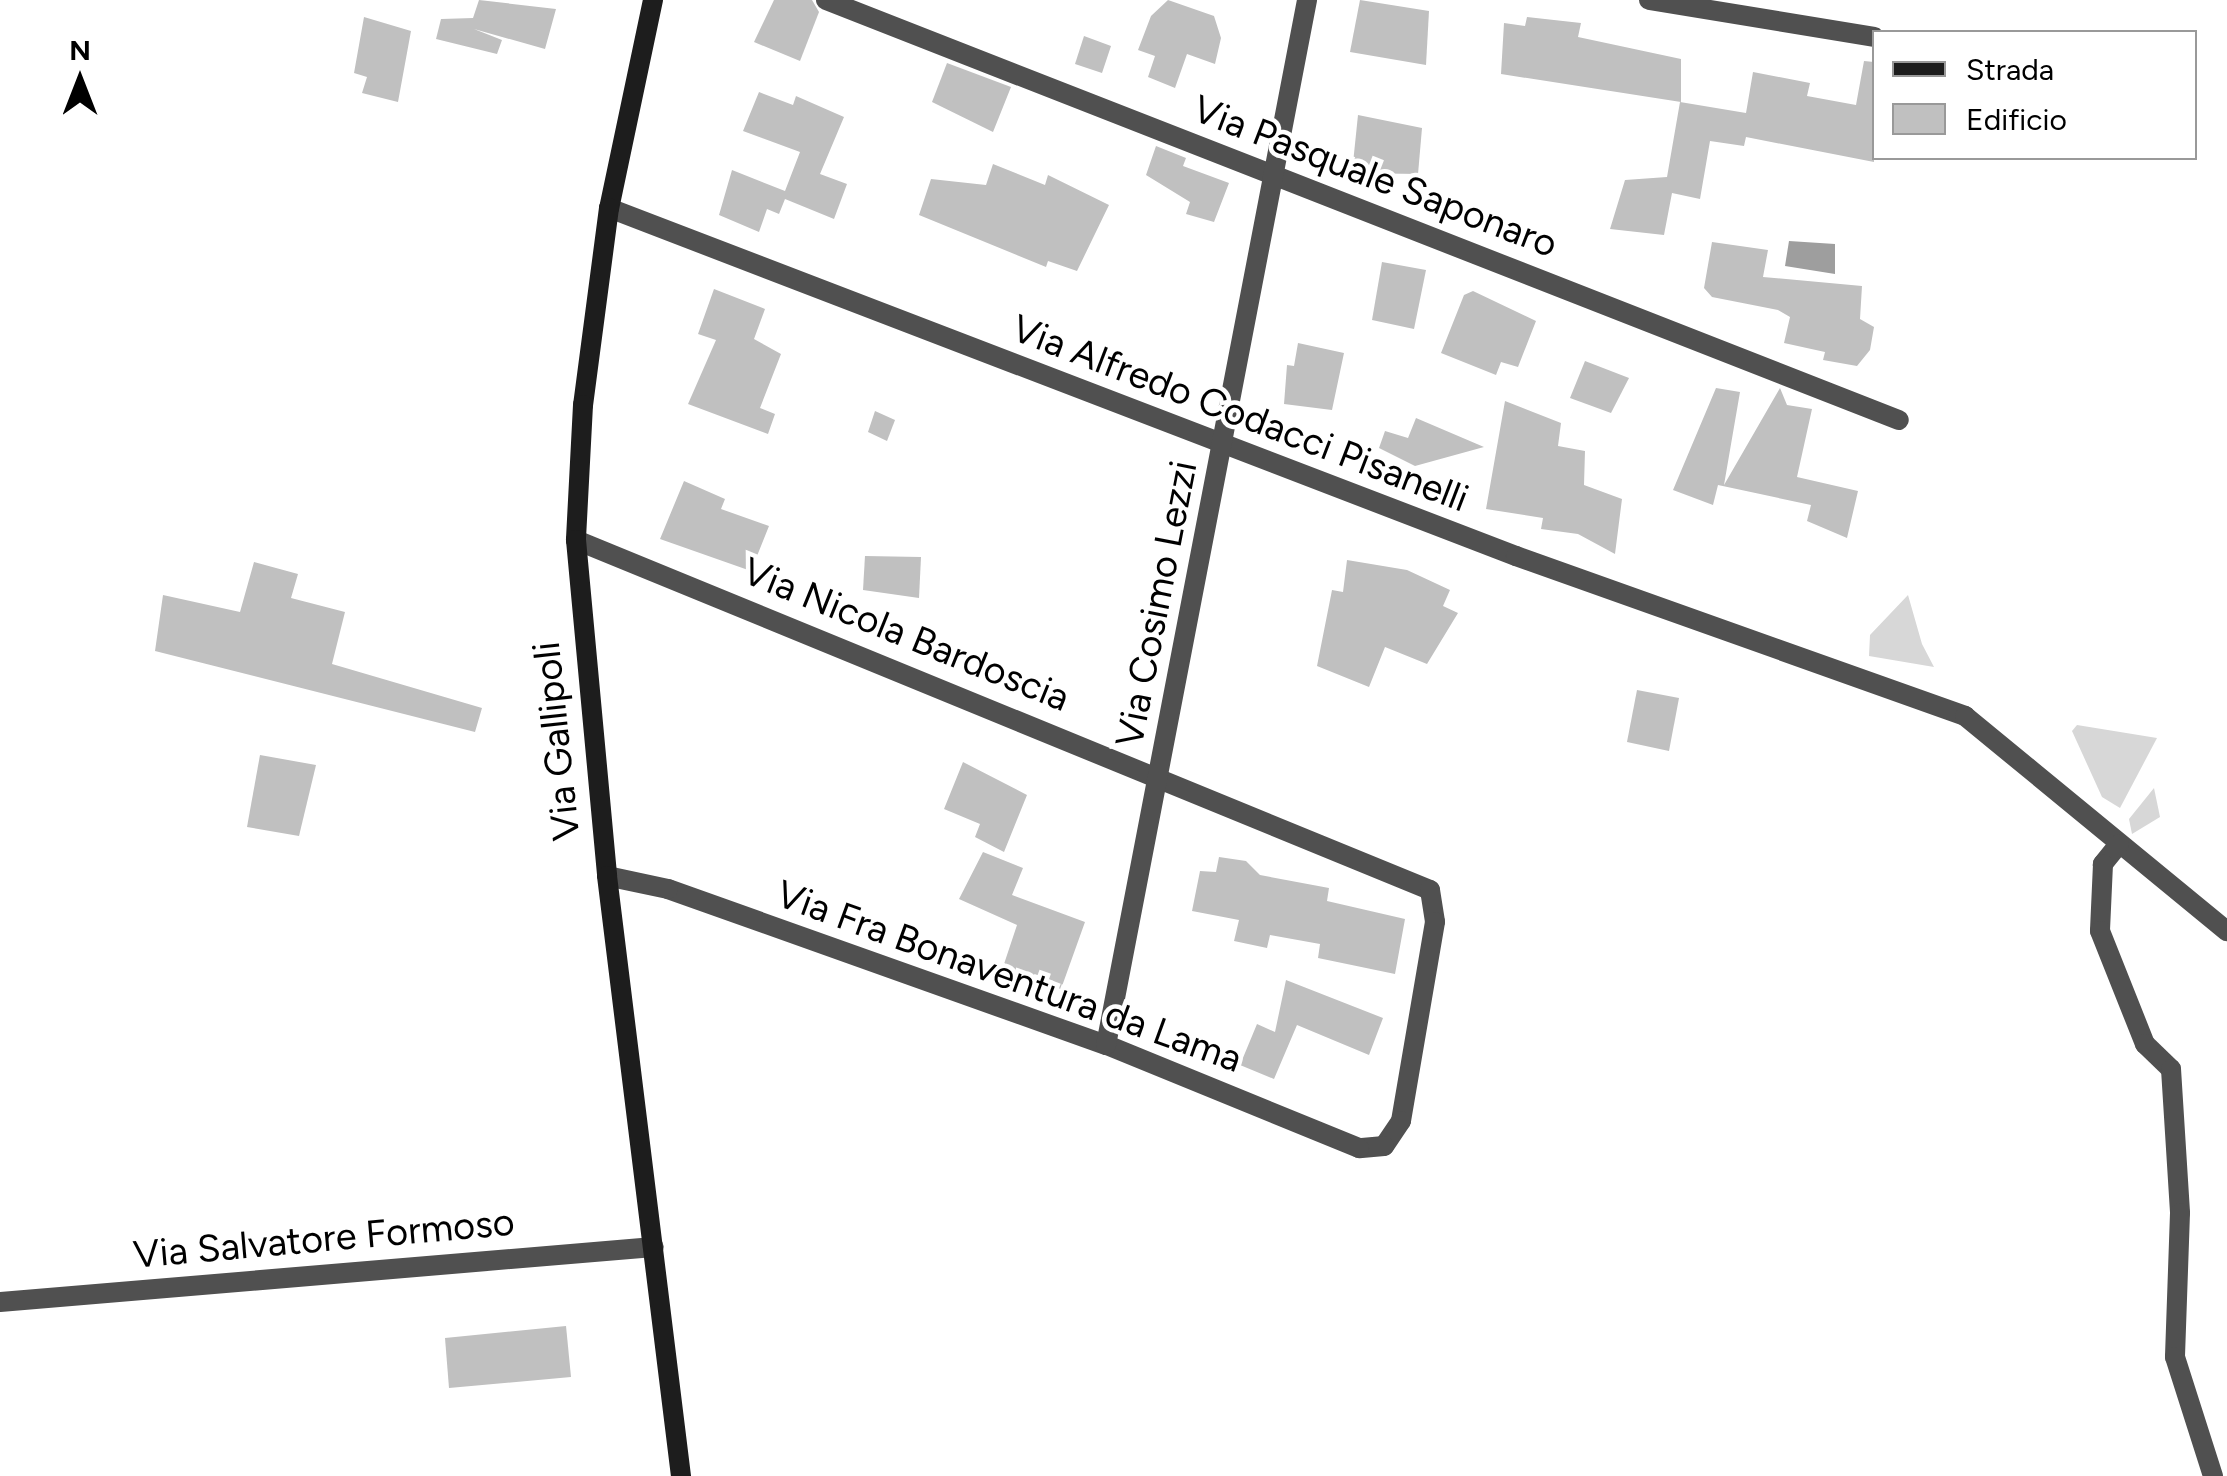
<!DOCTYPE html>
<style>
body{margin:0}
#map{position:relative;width:2227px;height:1476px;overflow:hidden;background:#fff;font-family:Figtree,sans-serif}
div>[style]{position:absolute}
.green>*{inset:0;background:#d7d7d7}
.water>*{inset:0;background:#9e9e9e}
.building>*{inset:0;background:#c0c0c0}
.minor>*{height:20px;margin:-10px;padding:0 10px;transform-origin:10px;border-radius:10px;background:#505050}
.secondary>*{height:20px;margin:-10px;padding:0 10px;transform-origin:10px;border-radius:10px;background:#1d1d1d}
span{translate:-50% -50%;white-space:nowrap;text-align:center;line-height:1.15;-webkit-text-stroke:9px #fff;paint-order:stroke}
.street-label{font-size:38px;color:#000}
.legend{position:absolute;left:1872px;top:30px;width:325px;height:130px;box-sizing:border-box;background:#fff;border:2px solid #999;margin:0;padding:12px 18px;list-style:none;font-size:30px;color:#000}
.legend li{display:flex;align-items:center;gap:20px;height:50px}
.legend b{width:50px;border:2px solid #999}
.north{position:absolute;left:30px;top:30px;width:100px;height:100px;-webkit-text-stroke:8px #fff;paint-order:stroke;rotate:0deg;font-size:28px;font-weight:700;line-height:40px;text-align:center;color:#000}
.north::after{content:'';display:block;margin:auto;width:35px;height:45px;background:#000;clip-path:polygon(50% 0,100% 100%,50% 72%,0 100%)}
</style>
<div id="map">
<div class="green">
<div style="clip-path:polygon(1908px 595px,1922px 644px,1934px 667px,1869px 656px,1870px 635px)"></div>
<div style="clip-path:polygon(2077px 725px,2157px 738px,2120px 808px,2102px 797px,2072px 731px)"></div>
<div style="clip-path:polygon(2154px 788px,2160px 817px,2132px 834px,2129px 819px)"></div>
</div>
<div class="water">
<div style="clip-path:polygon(1789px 241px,1835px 244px,1835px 274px,1785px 266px)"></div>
</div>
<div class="building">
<div style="clip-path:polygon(479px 0,556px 9px,545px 49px,474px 29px,502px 40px,497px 54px,436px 39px,441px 19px,473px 18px)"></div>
<div style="clip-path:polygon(774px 0,812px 0,819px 12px,800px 61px,754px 42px)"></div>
<div style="clip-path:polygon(1168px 0,1214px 16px,1221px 38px,1215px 64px,1187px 54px,1175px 88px,1148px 77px,1155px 56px,1138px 50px,1151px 16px)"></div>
<div style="clip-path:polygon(1360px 0,1429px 11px,1426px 65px,1350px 52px)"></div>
<div style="clip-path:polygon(364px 17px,411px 31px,398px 102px,362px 93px,367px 77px,354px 73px)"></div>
<div style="clip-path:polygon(1527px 17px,1581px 23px,1578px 37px,1681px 59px,1681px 102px,1501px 74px,1504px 23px,1525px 26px)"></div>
<div style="clip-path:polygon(1084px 36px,1111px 46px,1102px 73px,1075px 64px)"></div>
<div style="clip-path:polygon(1864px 61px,1874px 62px,1874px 162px,1746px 137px,1744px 146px,1710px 141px,1700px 199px,1672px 193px,1664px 235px,1610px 229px,1625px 180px,1667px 177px,1680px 102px,1746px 113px,1753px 72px,1810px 83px,1807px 96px,1856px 105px)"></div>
<div style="clip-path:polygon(947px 63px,1011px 87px,993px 132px,932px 102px)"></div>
<div style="clip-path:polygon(759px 92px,793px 105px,796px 96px,844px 117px,820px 174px,847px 184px,834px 219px,785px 199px,779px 214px,767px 209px,759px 232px,719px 215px,732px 170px,785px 191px,800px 152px,743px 131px)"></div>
<div style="clip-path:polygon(1358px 115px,1422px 128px,1418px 174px,1352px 173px)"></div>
<div style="clip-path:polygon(1156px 146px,1186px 158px,1183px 166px,1229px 183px,1214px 222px,1186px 214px,1190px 202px,1146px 175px)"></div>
<div style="clip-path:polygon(993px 164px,1045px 185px,1048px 175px,1109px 205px,1077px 271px,1048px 261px,1046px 267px,919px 215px,931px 179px,986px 185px)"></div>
<div style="clip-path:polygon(1712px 242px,1768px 250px,1763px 277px,1862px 286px,1860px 319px,1874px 327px,1870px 350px,1857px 366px,1823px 360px,1825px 352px,1784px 343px,1790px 317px,1778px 310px,1712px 297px,1704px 288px)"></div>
<div style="clip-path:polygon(1382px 262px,1426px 270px,1414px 329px,1372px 320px)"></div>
<div style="clip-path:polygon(714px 289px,765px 309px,754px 339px,781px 354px,760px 408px,775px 414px,768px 434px,688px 404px,716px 340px,698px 334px)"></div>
<div style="clip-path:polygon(1473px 291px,1536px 321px,1518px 367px,1501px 362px,1496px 375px,1441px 353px,1464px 295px)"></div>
<div style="clip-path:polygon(1298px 343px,1344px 353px,1332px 410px,1284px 404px,1287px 365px,1294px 366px)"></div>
<div style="clip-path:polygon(1585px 361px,1629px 378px,1611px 413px,1570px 398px)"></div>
<div style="clip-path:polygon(1716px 388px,1740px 392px,1724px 485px,1780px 388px,1787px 405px,1812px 409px,1797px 477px,1858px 491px,1847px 538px,1807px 521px,1811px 505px,1718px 485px,1713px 505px,1673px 490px)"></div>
<div style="clip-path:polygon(1505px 401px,1561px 423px,1558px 446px,1585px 451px,1584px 485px,1622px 499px,1615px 554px,1578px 534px,1541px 529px,1543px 518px,1486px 509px)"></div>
<div style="clip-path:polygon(875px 411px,895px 420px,887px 441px,868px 432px)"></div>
<div style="clip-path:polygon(1416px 418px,1484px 447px,1415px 466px,1379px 448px,1385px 431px,1408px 438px)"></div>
<div style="clip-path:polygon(684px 481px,725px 499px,721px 509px,769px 526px,751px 571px,660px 539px)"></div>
<div style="clip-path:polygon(865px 556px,921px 557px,919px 598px,863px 590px)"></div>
<div style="clip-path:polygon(1347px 560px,1407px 570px,1450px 590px,1443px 606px,1458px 613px,1427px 664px,1385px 647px,1369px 687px,1317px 666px,1332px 590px,1343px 592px)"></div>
<div style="clip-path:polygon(254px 562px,298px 574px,291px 598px,345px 612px,332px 664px,482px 708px,475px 732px,155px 651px,163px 595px,240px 612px)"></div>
<div style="clip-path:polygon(1637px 690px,1679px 698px,1669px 751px,1627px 742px)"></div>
<div style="clip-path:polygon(260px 755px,316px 765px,299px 836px,247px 827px)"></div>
<div style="clip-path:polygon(963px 762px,1027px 795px,1004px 852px,975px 837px,980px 824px,944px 809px)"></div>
<div style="clip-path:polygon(983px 852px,1023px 868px,1012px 895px,1085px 922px,1061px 989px,1002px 970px,1017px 925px,959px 899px)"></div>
<div style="clip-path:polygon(1219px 857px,1246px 861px,1260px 875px,1329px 888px,1327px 901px,1405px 919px,1395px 974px,1318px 958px,1320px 944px,1270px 935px,1267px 948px,1234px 941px,1239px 920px,1192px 911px,1200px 871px,1216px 872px)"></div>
<div style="clip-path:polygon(1286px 980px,1383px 1018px,1369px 1055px,1297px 1025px,1274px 1079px,1240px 1065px,1257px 1024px,1275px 1032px)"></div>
<div style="clip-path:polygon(566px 1326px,571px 1377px,449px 1388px,445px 1338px)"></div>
</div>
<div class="minor">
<div style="left:826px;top:0;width:1152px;rotate:21.38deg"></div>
<div style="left:1649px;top:0;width:228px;rotate:9.3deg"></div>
<div style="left:609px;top:208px;width:971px;rotate:20.99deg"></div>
<div style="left:1516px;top:556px;width:477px;rotate:19.6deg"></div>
<div style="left:1965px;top:716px;width:339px;rotate:39.4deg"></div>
<div style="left:576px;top:540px;width:923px;rotate:22.29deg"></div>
<div style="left:1430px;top:890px;width:32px;rotate:81deg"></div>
<div style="left:1435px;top:922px;width:202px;rotate:99.7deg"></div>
<div style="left:1401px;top:1121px;width:30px;rotate:124deg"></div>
<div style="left:1384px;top:1146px;width:25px;rotate:175deg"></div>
<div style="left:1359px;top:1148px;width:273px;rotate:-157.8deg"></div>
<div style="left:1106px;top:1045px;width:465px;rotate:-160.4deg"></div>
<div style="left:668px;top:889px;width:62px;rotate:-168deg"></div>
<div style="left:2119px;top:844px;width:26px;rotate:129deg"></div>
<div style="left:2103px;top:864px;width:67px;rotate:92.6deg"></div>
<div style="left:2100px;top:931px;width:122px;rotate:68.3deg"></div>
<div style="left:2145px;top:1044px;width:36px;rotate:44deg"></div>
<div style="left:2171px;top:1069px;width:144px;rotate:86.4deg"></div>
<div style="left:2180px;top:1213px;width:144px;rotate:92deg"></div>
<div style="left:2175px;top:1357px;width:125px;rotate:72.3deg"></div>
<div style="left:1106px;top:1045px;width:1064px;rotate:-79.11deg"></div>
<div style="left:0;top:1302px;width:656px;rotate:-4.81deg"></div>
</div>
<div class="secondary">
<div style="left:653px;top:0;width:213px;rotate:101.9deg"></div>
<div style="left:609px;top:208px;width:199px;rotate:97.5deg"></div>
<div style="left:583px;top:405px;width:135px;rotate:93deg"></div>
<div style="left:576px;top:540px;width:337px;rotate:84.7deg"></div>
<div style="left:607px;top:876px;width:605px;rotate:82.97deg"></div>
</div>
<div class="street-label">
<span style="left:1375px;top:177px;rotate:21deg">Via Pasquale Saponaro</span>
<span style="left:1240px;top:414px;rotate:21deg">Via Alfredo Codacci Pisanelli</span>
<span style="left:1157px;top:604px;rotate:-79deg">Via Cosimo Lezzi</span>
<span style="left:906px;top:635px;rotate:22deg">Via Nicola Bardoscia</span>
<span style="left:557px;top:741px;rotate:-96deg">Via Gallipoli</span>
<span style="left:1009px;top:977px;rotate:20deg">Via Fra Bonaventura da Lama</span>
<span style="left:324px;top:1239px;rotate:-5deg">Via Salvatore Formoso</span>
</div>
<ul class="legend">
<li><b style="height:12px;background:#1d1d1d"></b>Strada</li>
<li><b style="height:28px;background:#c0c0c0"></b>Edificio</li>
</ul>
<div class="north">N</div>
</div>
